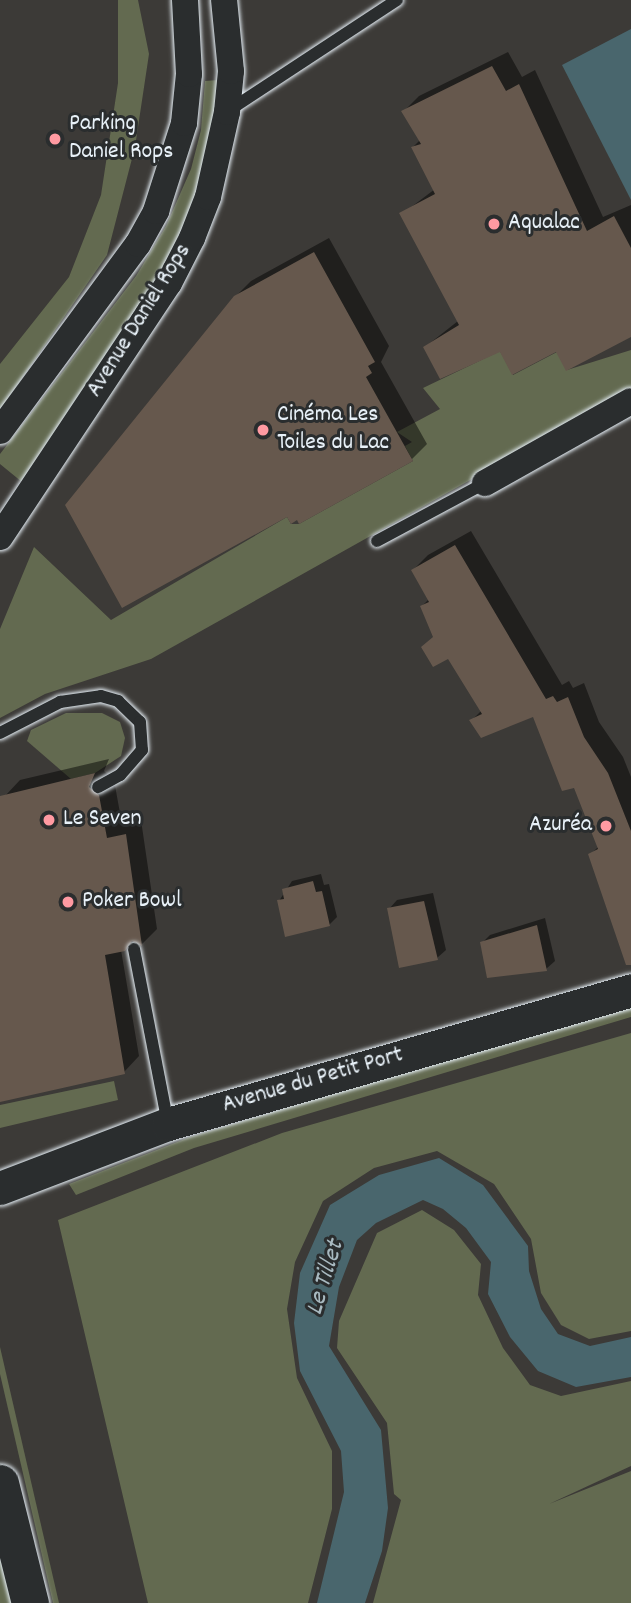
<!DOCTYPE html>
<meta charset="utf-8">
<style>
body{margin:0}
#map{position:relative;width:631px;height:1603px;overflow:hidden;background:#3c3a37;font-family:Dekko,sans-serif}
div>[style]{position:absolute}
.green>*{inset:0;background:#636a50}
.water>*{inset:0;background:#49666d}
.shadow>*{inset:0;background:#0007}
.building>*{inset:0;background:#66584d}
.roads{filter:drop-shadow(0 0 2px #e8f1f8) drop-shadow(0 0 2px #e8f1f8)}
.service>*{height:12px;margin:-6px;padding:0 6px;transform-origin:6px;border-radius:6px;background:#2a2d2e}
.minor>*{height:26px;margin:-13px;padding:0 13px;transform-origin:13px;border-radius:13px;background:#2a2d2e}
.tertiary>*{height:33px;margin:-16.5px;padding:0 16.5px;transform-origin:16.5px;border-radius:16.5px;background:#2a2d2e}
.secondary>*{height:37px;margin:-18.5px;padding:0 18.5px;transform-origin:18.5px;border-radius:18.5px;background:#2a2d2e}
.dots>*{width:19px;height:19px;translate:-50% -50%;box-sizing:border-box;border:4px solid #2a2d2e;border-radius:50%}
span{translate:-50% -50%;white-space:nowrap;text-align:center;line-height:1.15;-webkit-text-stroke:6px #2a2d2e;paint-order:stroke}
.poi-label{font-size:24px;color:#e8f1f8}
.left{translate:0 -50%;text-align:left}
.right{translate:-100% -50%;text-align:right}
.street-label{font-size:24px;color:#e8f1f8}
.water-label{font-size:26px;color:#a8b9c0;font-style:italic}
</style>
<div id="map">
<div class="green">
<div style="clip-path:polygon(118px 0,138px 0,149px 54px,135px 147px,107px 255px,0 410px,0 364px,69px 277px,101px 195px,118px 83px)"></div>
<div style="clip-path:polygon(218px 80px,208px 172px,172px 267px,22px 482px,0 464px,0 454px,136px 276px,166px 226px,191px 169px,201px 130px,205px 81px)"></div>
<div style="clip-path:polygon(631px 350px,631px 390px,151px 659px,45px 694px,0 718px,0 629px,34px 547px,111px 620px,287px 517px,291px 524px,299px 524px,413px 461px,405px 446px,412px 442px,397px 432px,440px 409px,423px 388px,500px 351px,513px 375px,557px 352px,567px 370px)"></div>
<div style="clip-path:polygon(66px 713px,102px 713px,120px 722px,125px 738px,121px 756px,95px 773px,71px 779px,27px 741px,31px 730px)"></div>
<div style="clip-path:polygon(631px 1004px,631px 1017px,194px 1148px,76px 1195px,69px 1184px,190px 1137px)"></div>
<div style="clip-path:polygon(631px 1033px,631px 1331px,589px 1339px,561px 1325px,541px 1293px,531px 1239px,494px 1184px,437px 1151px,374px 1168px,323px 1201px,295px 1262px,287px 1309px,297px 1378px,332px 1451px,332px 1509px,308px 1603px,148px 1603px,58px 1220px,282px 1133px)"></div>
<div style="clip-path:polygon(114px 1081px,118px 1100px,0 1128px,0 1105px)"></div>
<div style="clip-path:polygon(422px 1210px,454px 1230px,481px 1264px,478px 1295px,503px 1348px,530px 1385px,561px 1396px,631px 1381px,631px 1466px,549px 1504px,631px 1471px,631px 1603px,373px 1603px,401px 1500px,394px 1494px,387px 1423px,337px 1348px,339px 1321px,377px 1233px)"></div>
<div style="clip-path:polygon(0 1347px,59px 1603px,53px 1603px,0 1374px)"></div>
<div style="clip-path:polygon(0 1546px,14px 1603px,0 1603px)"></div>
</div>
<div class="water">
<div style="clip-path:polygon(631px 29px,631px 200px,562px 65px)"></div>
<div style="clip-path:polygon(439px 1158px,483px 1185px,528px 1246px,529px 1271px,541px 1309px,558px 1334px,590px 1346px,631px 1337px,631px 1377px,576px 1387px,538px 1371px,510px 1337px,488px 1294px,491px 1262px,466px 1228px,443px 1209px,423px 1200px,376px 1223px,357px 1240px,339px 1287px,329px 1346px,381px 1430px,388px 1508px,382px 1551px,365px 1603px,317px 1603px,344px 1492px,341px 1451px,300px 1371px,294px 1323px,300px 1273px,330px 1205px,379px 1175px)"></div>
</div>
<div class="shadow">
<div style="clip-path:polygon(508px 52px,522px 77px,535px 70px,603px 217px,631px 205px,631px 335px,501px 349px,425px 347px,458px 321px,402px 214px,435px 189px,413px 147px,420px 140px,404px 111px,419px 96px)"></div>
<div style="clip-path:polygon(329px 238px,389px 346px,381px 362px,427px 444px,412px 459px,235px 297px,251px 281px)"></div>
<div style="clip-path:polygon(471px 531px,562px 685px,569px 681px,573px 688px,584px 683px,599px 722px,623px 757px,631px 777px,631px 924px,590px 855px,599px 846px,575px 786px,534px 715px,471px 721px,482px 710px,434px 636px,422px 606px,429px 599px,413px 570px,428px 555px)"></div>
<div style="clip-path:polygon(109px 759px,104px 771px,114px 780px,122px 824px,141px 820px,157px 929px,142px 944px,134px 940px,121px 950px,139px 1056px,124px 1072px,0 1100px,0 820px,5px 796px,20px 780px)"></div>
<div style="clip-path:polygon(321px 874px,324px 885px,329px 884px,337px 917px,329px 925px,279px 901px,292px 881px)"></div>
<div style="clip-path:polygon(433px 893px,446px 950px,437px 958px,389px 909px,397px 900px)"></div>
<div style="clip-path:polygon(545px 918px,555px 961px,546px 969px,482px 943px,490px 935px)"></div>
</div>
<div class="building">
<div style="clip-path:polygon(492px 66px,506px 91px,519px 84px,587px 231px,614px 216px,631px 248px,631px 337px,566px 371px,556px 352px,512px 375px,500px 352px,440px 379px,423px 347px,459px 325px,399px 213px,435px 194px,411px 147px,421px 144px,401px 111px)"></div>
<div style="clip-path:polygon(314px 252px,375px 362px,368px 366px,372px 373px,366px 377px,413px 461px,299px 524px,297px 520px,291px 524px,287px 517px,122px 608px,65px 505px,234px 296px)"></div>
<div style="clip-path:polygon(455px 545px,546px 699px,553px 696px,557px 702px,568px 697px,584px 737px,608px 773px,631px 831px,631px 965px,626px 965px,588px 854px,598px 849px,574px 788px,562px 791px,533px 717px,481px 738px,469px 720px,482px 714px,448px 659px,433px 667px,421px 647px,433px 637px,420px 606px,429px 602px,411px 570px)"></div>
<div style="clip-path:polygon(95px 773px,89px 787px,99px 795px,107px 838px,126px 834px,142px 946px,132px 941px,125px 951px,105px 955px,125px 1074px,0 1102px,0 796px)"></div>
<div style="clip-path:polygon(313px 881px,316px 892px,322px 891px,330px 926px,285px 937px,277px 900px,284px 899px,282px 889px)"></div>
<div style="clip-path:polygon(424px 901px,438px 960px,399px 968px,387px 908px)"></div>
<div style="clip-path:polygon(537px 925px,547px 971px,487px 978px,480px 942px)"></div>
</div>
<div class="roads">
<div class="service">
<div style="left:228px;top:111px;width:202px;rotate:-33.3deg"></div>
<div style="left:377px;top:541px;width:123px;rotate:-28.2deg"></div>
<div style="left:0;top:733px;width:68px;rotate:-27.3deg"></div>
<div style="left:60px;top:702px;width:41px;rotate:-8.3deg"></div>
<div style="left:101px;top:696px;width:18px;rotate:16deg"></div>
<div style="left:118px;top:701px;width:30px;rotate:44deg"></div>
<div style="left:140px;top:722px;width:28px;rotate:86deg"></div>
<div style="left:142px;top:750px;width:33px;rotate:131deg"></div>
<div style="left:120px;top:775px;width:25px;rotate:151deg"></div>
<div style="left:134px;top:949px;width:178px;rotate:79deg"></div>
</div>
<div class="minor">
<div style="left:0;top:431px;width:232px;rotate:-53.6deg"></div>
<div style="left:138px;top:244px;width:38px;rotate:-61deg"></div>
<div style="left:156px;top:211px;width:92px;rotate:-72.3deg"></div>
<div style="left:184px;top:123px;width:49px;rotate:-84.2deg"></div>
<div style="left:189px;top:74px;width:74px;rotate:-93.1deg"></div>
<div style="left:485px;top:483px;width:167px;rotate:-29.3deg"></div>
<div style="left:0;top:537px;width:305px;rotate:-56.4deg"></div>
<div style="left:169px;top:283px;width:51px;rotate:-62.9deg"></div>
<div style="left:192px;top:238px;width:44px;rotate:-68.7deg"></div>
<div style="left:208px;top:197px;width:87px;rotate:-77.4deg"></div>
<div style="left:227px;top:112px;width:41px;rotate:-84.4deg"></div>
<div style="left:231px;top:71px;width:71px;rotate:-95.6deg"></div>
</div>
<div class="tertiary">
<div style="left:0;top:1188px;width:180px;rotate:-20.9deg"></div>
<div style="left:168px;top:1124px;width:482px;rotate:-16.1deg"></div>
</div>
<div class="secondary">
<div style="left:0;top:1483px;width:124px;rotate:76deg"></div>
</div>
</div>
<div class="dots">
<div style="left:55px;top:139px;background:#ff9aa2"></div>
<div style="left:494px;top:224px;background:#ff9aa2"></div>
<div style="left:263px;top:430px;background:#ff9aa2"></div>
<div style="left:49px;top:820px;background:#ff9aa2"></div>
<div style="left:606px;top:826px;background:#ff9aa2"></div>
<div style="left:68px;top:902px;background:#ff9aa2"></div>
</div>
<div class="poi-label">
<span class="left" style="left:69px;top:139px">Parking<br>Daniel Rops</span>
<span class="left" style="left:508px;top:224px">Aqualac</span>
<span class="left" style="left:277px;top:430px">Cinéma Les<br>Toiles du Lac</span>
<span class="left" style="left:63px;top:820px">Le Seven</span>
<span class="right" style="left:592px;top:826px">Azuréa</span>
<span class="left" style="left:82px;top:902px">Poker Bowl</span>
</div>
<div class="street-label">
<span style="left:140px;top:321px;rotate:-58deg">Avenue Daniel Rops</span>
<span style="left:313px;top:1081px;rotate:-16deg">Avenue du Petit Port</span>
</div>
<div class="water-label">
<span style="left:326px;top:1278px;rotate:-73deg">Le Tillet</span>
</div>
</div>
